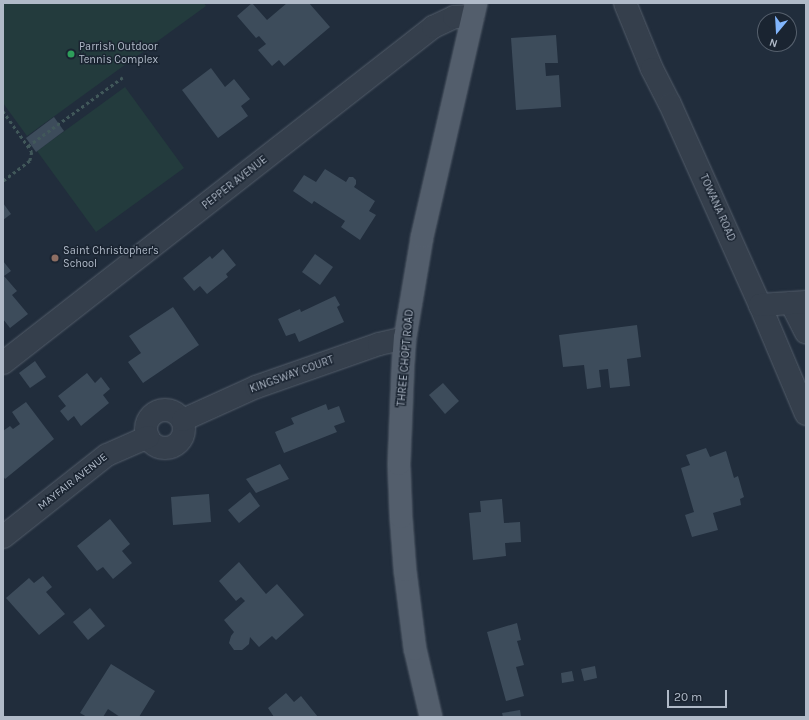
<!DOCTYPE html>
<style>
body{margin:0}
#map{position:relative;width:809px;height:720px;overflow:hidden;background:#212d3c;font-family:Karla,sans-serif}
div>[style]{position:absolute}
.green>*{inset:0;background:#233b3d}
.building>*{inset:0;background:#3d4c5b}
.path>*{height:2.5px;margin-top:-1.25px;transform-origin:0;background:repeating-linear-gradient(90deg,#41585a 0 3px,transparent 0 6px)}
.roads{filter:drop-shadow(0 0 1px #535d6a) drop-shadow(0 0 1px #535d6a)}
.minor>*{height:22px;margin:-11px;padding:0 11px;transform-origin:11px;border-radius:11px;background:#353f4c}
.minor>.ring{margin:-11px;padding:0;box-sizing:content-box;background:none;border:22px solid #353f4c;border-radius:50%}
.major>*{height:22px;margin:-11px;padding:0 11px;transform-origin:11px;border-radius:11px;background:#535e6c}
.dots>*{width:11px;height:11px;translate:-50% -50%;box-sizing:border-box;border:2px solid #1a2431;border-radius:50%}
span{translate:-50% -50%;white-space:nowrap;text-align:center;line-height:1.15;-webkit-text-stroke:3px #1a2431;paint-order:stroke}
.poi-label{font-size:11px;color:#b0bac8}
.left{translate:0 -50%;text-align:left}
.street-label{font-size:11px;color:#b0bac8}
.frame{position:absolute;inset:0;border:4px solid #b0bac8;pointer-events:none}
.north{position:absolute;left:757px;top:12px;width:40px;height:40px;box-sizing:border-box;background:#1a2431;border:1px solid #56606d;border-radius:50%;rotate:198deg;font-size:11px;font-weight:700;line-height:16px;text-align:center;color:#b0bac8}
.north::after{content:'';display:block;margin:auto;width:14px;height:18px;background:#81b5fc;clip-path:polygon(50% 0,100% 100%,50% 72%,0 100%)}
.scale{position:absolute;left:667px;top:690px;width:60px;height:18px;box-sizing:border-box;border:2px solid #b0bac8;border-top:0;padding-left:5px;font-size:12px;line-height:14px;white-space:nowrap;color:#b0bac8;-webkit-text-stroke:3px #1a2431;paint-order:stroke}
</style>
<div id="map">
<div class="green">
<div style="clip-path:polygon(3px 3px,204px 3px,206px 6px,27px 136px,3px 103px)"></div>
<div style="clip-path:polygon(125px 87px,184px 168px,96px 232px,37px 151px)"></div>
</div>
<div class="building">
<div style="clip-path:polygon(252px 3px,267px 20px,287px 3px,309px 3px,330px 27px,284px 66px,279px 60px,272px 66px,258px 50px,266px 44px,259px 36px,256px 38px,237px 16px)"></div>
<div style="clip-path:polygon(556px 35px,558px 63px,545px 63px,546px 76px,559px 75px,561px 107px,516px 110px,511px 38px)"></div>
<div style="clip-path:polygon(211px 68px,225px 87px,234px 79px,250px 99px,241px 106px,248px 116px,218px 138px,182px 90px)"></div>
<div style="clip-path:polygon(54px 117px,64px 131px,36px 152px,26px 138px)"></div>
<div style="clip-path:polygon(325px 169px,346px 182px,349px 177px,353px 177px,356px 180px,356px 184px,354px 187px,375px 201px,369px 211px,376px 215px,360px 240px,341px 227px,345px 221px,314px 201px,312px 204px,293px 191px,304px 175px,316px 182px)"></div>
<div style="clip-path:polygon(3px 203px,11px 214px,3px 220px)"></div>
<div style="clip-path:polygon(223px 249px,236px 265px,226px 274px,228px 277px,207px 294px,200px 286px,194px 291px,183px 278px,210px 256px,212px 259px)"></div>
<div style="clip-path:polygon(315px 254px,333px 267px,320px 285px,302px 272px)"></div>
<div style="clip-path:polygon(3px 261px,11px 271px,4px 276px,17px 291px,12px 295px,28px 314px,10px 328px,3px 319px)"></div>
<div style="clip-path:polygon(335px 296px,340px 305px,337px 307px,344px 322px,299px 342px,295px 333px,286px 336px,278px 319px,300px 309px,301px 312px)"></div>
<div style="clip-path:polygon(173px 307px,199px 345px,143px 383px,128px 362px,141px 353px,129px 336px)"></div>
<div style="clip-path:polygon(637px 325px,641px 357px,627px 359px,630px 386px,610px 388px,608px 369px,599px 370px,601px 387px,587px 389px,584px 365px,563px 367px,559px 335px)"></div>
<div style="clip-path:polygon(35px 361px,46px 377px,30px 388px,19px 373px)"></div>
<div style="clip-path:polygon(87px 373px,95px 383px,101px 377px,110px 389px,103px 395px,109px 403px,81px 426px,74px 416px,68px 421px,60px 411px,66px 406px,58px 396px)"></div>
<div style="clip-path:polygon(443px 383px,459px 401px,445px 414px,429px 395px)"></div>
<div style="clip-path:polygon(26px 402px,54px 439px,5px 479px,3px 476px,3px 431px,10px 426px,13px 429px,20px 424px,12px 412px)"></div>
<div style="clip-path:polygon(326px 404px,328px 410px,339px 406px,345px 422px,334px 426px,337px 432px,284px 453px,275px 432px,294px 424px,291px 418px)"></div>
<div style="clip-path:polygon(706px 448px,710px 457px,726px 451px,734px 478px,738px 476px,744px 497px,740px 499px,741px 505px,713px 513px,718px 530px,692px 537px,685px 515px,694px 512px,681px 468px,690px 465px,686px 455px)"></div>
<div style="clip-path:polygon(280px 464px,289px 479px,256px 493px,246px 479px)"></div>
<div style="clip-path:polygon(250px 492px,260px 506px,239px 523px,228px 510px)"></div>
<div style="clip-path:polygon(209px 494px,211px 522px,173px 525px,171px 497px)"></div>
<div style="clip-path:polygon(502px 499px,504px 523px,520px 522px,521px 542px,505px 543px,506px 556px,473px 560px,469px 513px,481px 512px,480px 501px)"></div>
<div style="clip-path:polygon(110px 519px,130px 544px,122px 551px,132px 563px,113px 579px,103px 567px,97px 571px,77px 546px)"></div>
<div style="clip-path:polygon(239px 562px,266px 594px,277px 584px,304px 615px,276px 640px,272px 636px,259px 647px,250px 637px,249px 644px,242px 650px,234px 650px,229px 643px,231px 636px,234px 632px,224px 620px,245px 601px,241px 597px,236px 601px,219px 581px)"></div>
<div style="clip-path:polygon(43px 576px,52px 587px,46px 592px,65px 614px,39px 635px,6px 598px,29px 578px,34px 583px)"></div>
<div style="clip-path:polygon(90px 608px,105px 626px,88px 640px,73px 622px)"></div>
<div style="clip-path:polygon(517px 623px,521px 640px,517px 641px,524px 665px,516px 667px,524px 696px,506px 701px,487px 632px)"></div>
<div style="clip-path:polygon(111px 664px,155px 691px,139px 717px,120px 717px,108px 709px,103px 717px,87px 717px,80px 713px)"></div>
<div style="clip-path:polygon(595px 666px,597px 678px,584px 681px,581px 669px)"></div>
<div style="clip-path:polygon(572px 671px,574px 681px,562px 683px,561px 673px)"></div>
<div style="clip-path:polygon(286px 693px,294px 702px,301px 696px,318px 717px,274px 717px,268px 708px)"></div>
<div style="clip-path:polygon(520px 710px,521px 717px,503px 717px,502px 713px)"></div>
</div>
<div class="path">
<div style="left:3px;top:111px;width:50px;rotate:54.7deg"></div>
<div style="left:32px;top:152px;width:9px;rotate:103deg"></div>
<div style="left:30px;top:161px;width:34px;rotate:143deg"></div>
<div style="left:28px;top:146px;width:117px;rotate:-36deg"></div>
</div>
<div class="roads">
<div class="minor">
<div style="left:625px;top:3px;width:71px;rotate:67.8deg"></div>
<div style="left:652px;top:69px;width:39px;rotate:63deg"></div>
<div style="left:670px;top:104px;width:220px;rotate:65.9deg"></div>
<div style="left:760px;top:305px;width:118px;rotate:67.1deg"></div>
<div style="left:791px;top:303px;width:33px;rotate:63deg"></div>
<div style="left:760px;top:305px;width:46px;rotate:-3.7deg"></div>
<div style="left:3px;top:363px;width:546px;rotate:-38deg"></div>
<div style="left:433px;top:27px;width:23px;rotate:-25deg"></div>
<div style="left:454px;top:17px;width:19px;rotate:-3deg"></div>
<div class="ring" style="left:146px;top:410px;width:16px;height:16px"></div>
<div style="left:183px;top:420px;width:80px;rotate:-24.3deg"></div>
<div style="left:256px;top:387px;width:130px;rotate:-19.3deg"></div>
<div style="left:379px;top:344px;width:27px;rotate:-13deg"></div>
<div style="left:3px;top:537px;width:132px;rotate:-38.3deg"></div>
<div style="left:107px;top:455px;width:45px;rotate:-23.7deg"></div>
</div>
<div class="major">
<div style="left:431px;top:717px;width:70px;rotate:-103.2deg"></div>
<div style="left:415px;top:649px;width:80px;rotate:-97.2deg"></div>
<div style="left:405px;top:570px;width:53px;rotate:-94.3deg"></div>
<div style="left:401px;top:517px;width:53px;rotate:-92.2deg"></div>
<div style="left:399px;top:464px;width:99px;rotate:-87.7deg"></div>
<div style="left:403px;top:365px;width:27px;rotate:-86deg"></div>
<div style="left:405px;top:338px;width:102px;rotate:-80.4deg"></div>
<div style="left:422px;top:237px;width:240px;rotate:-77deg"></div>
</div>
</div>
<div class="dots">
<div style="left:71px;top:54px;background:#2e9e5b"></div>
<div style="left:55px;top:258px;background:#8d6e63"></div>
</div>
<div class="poi-label">
<span class="left" style="left:79px;top:54px">Parrish Outdoor<br>Tennis Complex</span>
<span class="left" style="left:63px;top:258px">Saint Christopher's<br>School</span>
</div>
<div class="street-label">
<span style="left:235px;top:183px;rotate:-38deg">PEPPER AVENUE</span>
<span style="left:717px;top:208px;rotate:66deg">TOWANA ROAD</span>
<span style="left:406px;top:358px;rotate:-85deg">THREE CHOPT ROAD</span>
<span style="left:292px;top:375px;rotate:-20deg">KINGSWAY COURT</span>
<span style="left:73px;top:482px;rotate:-38deg">MAYFAIR AVENUE</span>
</div>
<div class="frame"></div>
<div class="north">N</div>
<div class="scale">20 m</div>
</div>
